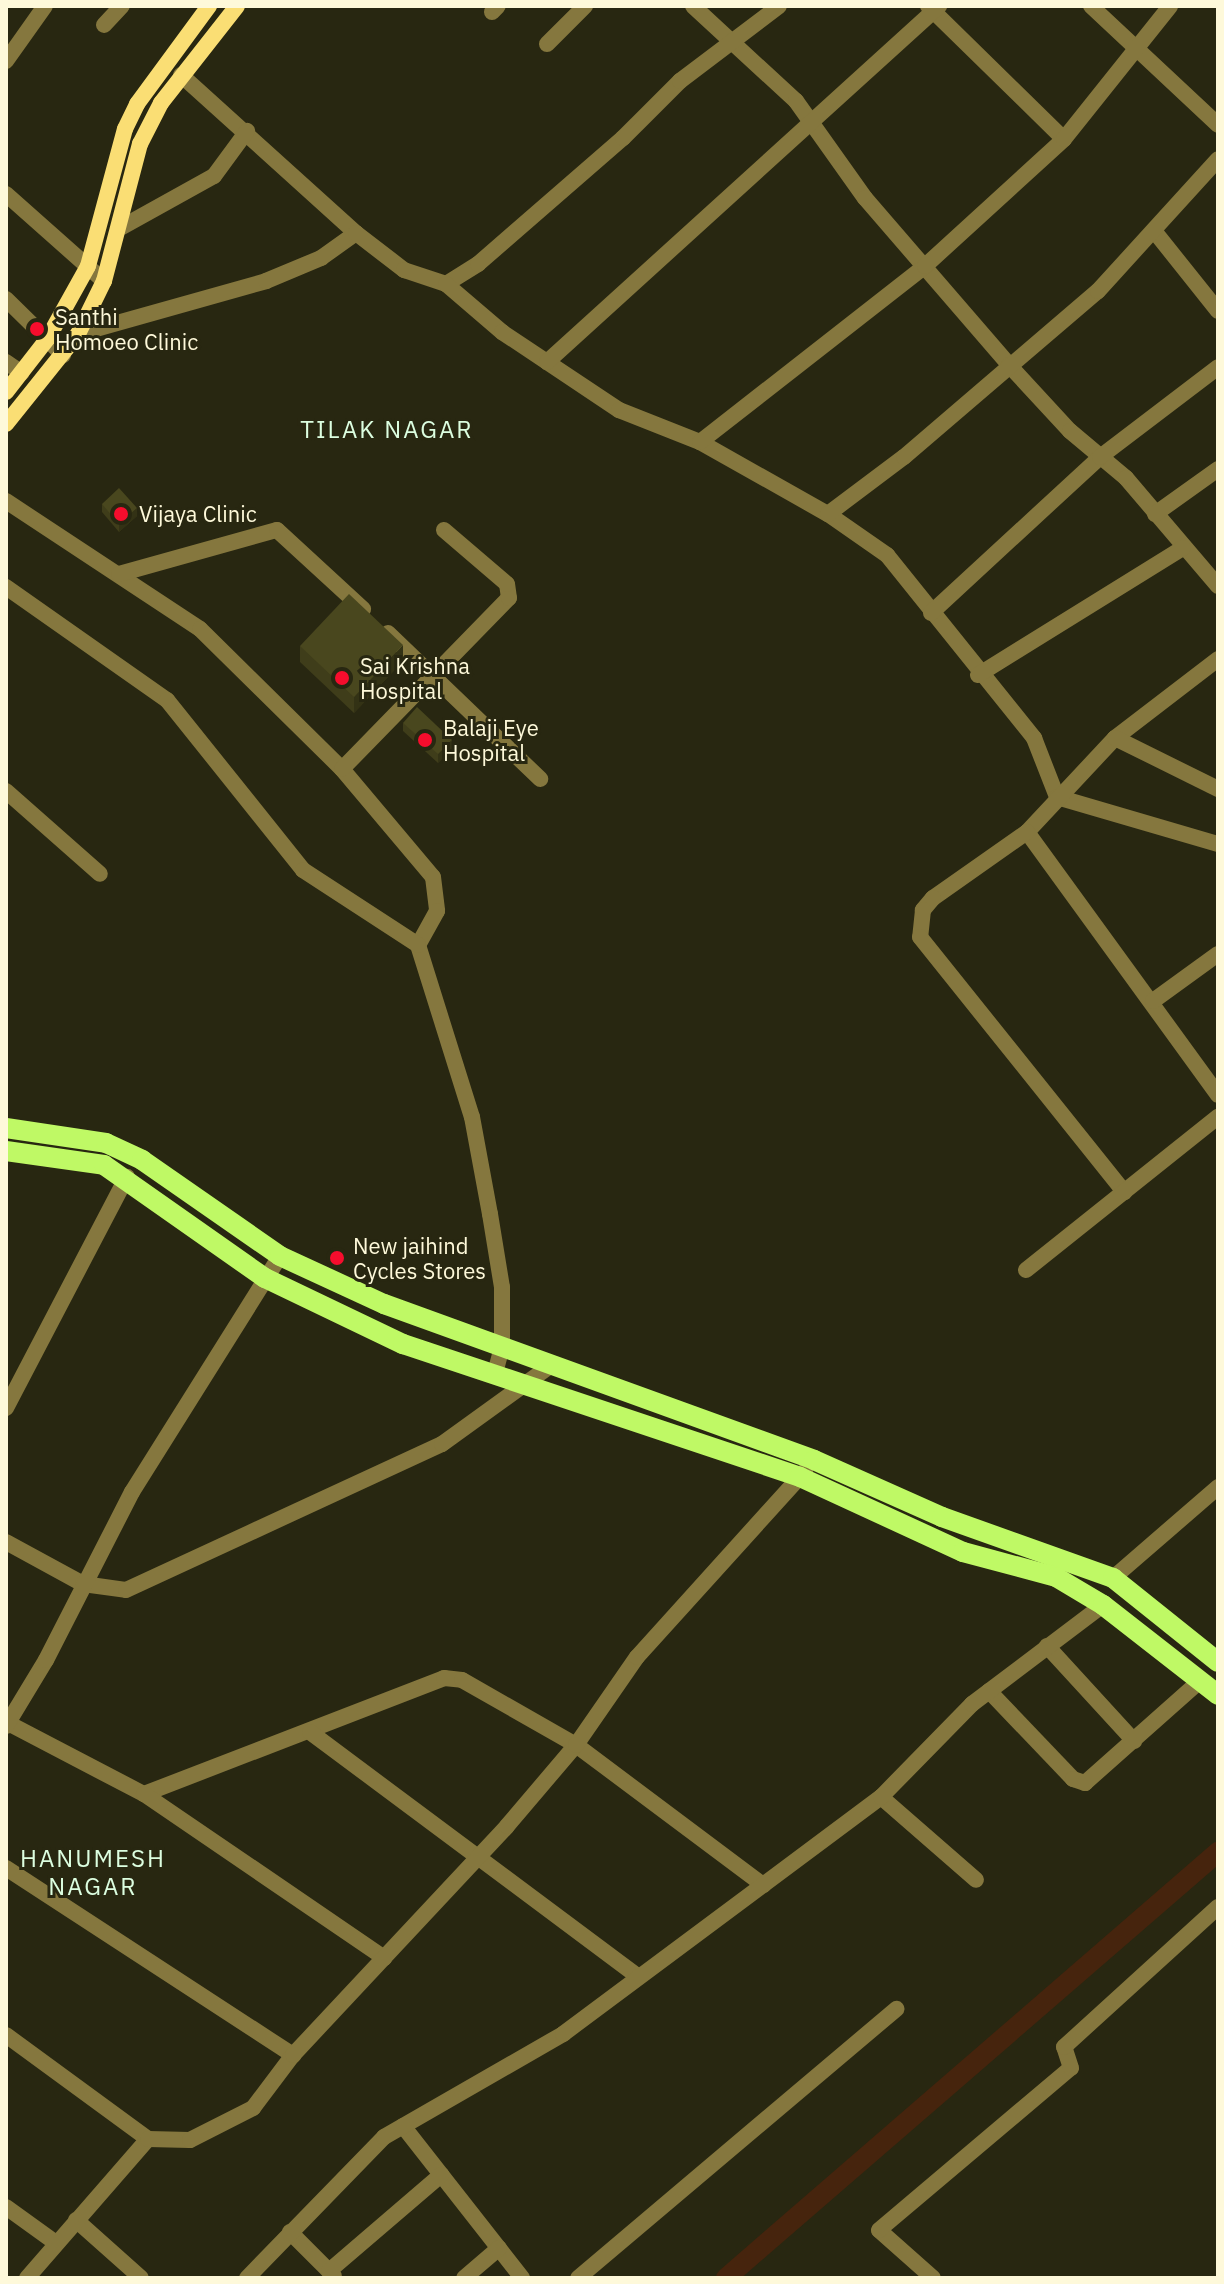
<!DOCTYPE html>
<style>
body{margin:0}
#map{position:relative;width:1224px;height:2284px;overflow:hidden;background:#282711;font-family:"IBM Plex Sans",sans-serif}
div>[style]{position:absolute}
.canal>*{height:20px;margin:-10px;padding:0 10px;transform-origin:10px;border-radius:10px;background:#46240d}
.street>*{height:16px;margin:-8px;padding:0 8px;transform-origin:8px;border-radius:8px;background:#85773e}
.secondary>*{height:16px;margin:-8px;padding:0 8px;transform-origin:8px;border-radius:8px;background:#fade74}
.primary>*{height:20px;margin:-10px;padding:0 10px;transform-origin:10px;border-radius:10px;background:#bff965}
.wall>*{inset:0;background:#3f3d1a}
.shaded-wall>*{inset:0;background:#333215}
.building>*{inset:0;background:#49471e}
.dots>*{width:22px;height:22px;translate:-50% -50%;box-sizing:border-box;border:4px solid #282711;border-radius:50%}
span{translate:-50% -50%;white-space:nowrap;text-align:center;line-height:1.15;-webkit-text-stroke:6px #282711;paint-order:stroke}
.poi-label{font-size:22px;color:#fef9da}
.left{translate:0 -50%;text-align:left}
.neighbourhood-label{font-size:24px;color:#dcfee0;letter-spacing:2px}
.frame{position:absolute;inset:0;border:8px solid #fef9da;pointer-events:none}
</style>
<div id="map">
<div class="canal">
<div style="left:726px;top:2278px;width:651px;rotate:-40.89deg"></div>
</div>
<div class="street">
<div style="left:693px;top:6px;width:140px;rotate:42.7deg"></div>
<div style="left:796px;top:101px;width:119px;rotate:54.6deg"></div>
<div style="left:865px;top:198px;width:221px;rotate:49.2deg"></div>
<div style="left:1009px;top:365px;width:90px;rotate:47.3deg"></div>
<div style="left:1070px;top:431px;width:73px;rotate:40deg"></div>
<div style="left:1126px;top:478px;width:142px;rotate:49.6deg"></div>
<div style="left:928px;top:6px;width:190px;rotate:44.4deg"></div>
<div style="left:1091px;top:6px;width:174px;rotate:43.1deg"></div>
<div style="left:492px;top:12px;width:8px;rotate:-45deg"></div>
<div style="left:104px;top:25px;width:26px;rotate:-47deg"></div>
<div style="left:547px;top:44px;width:54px;rotate:-45deg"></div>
<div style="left:6px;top:61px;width:67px;rotate:-54.7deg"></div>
<div style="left:181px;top:75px;width:236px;rotate:42.1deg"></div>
<div style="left:6px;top:194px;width:131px;rotate:41.6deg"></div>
<div style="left:122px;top:227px;width:105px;rotate:-29deg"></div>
<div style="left:214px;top:176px;width:56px;rotate:-53.7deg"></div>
<div style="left:1155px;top:232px;width:101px;rotate:51.4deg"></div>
<div style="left:446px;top:284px;width:38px;rotate:-32deg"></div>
<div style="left:478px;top:264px;width:192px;rotate:-41deg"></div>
<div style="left:623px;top:138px;width:81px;rotate:-45deg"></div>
<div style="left:680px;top:81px;width:124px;rotate:-37.1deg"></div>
<div style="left:6px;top:299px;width:80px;rotate:44.5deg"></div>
<div style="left:78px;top:334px;width:195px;rotate:-15.7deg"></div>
<div style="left:266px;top:281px;width:60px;rotate:-22.7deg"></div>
<div style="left:321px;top:258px;width:43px;rotate:-35.5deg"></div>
<div style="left:356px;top:233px;width:61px;rotate:37.6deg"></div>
<div style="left:404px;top:270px;width:44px;rotate:18.4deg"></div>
<div style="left:446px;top:284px;width:74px;rotate:40.6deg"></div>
<div style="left:502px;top:332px;width:141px;rotate:33.7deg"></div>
<div style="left:619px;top:410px;width:87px;rotate:21.6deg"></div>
<div style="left:700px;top:442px;width:147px;rotate:29.4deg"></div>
<div style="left:828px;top:514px;width:72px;rotate:34.8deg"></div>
<div style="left:887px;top:555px;width:235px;rotate:51.2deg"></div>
<div style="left:1034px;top:738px;width:63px;rotate:68.7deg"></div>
<div style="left:1057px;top:797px;width:168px;rotate:16.3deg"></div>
<div style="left:6px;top:362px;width:19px;rotate:35deg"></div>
<div style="left:547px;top:362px;width:530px;rotate:-42.24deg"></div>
<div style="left:700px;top:442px;width:286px;rotate:-38deg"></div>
<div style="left:925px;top:266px;width:188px;rotate:-42.4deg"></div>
<div style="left:1064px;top:139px;width:170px;rotate:-51.4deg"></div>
<div style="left:6px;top:501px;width:232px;rotate:33.4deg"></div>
<div style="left:200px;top:629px;width:199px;rotate:44.6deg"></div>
<div style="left:342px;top:769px;width:141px;rotate:49.9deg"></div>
<div style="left:433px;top:877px;width:34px;rotate:83deg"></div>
<div style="left:437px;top:911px;width:39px;rotate:119deg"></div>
<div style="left:418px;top:945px;width:180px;rotate:72.6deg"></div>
<div style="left:472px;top:1117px;width:99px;rotate:79.5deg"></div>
<div style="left:490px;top:1214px;width:74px;rotate:80.7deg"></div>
<div style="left:502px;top:1287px;width:60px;rotate:90deg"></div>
<div style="left:502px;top:1347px;width:28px;rotate:105deg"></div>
<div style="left:828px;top:514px;width:95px;rotate:-36.9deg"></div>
<div style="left:904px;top:457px;width:255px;rotate:-40.6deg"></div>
<div style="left:1098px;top:291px;width:178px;rotate:-47.7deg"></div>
<div style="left:1155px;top:514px;width:77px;rotate:-35.5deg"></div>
<div style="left:119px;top:574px;width:164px;rotate:-15.6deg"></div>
<div style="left:277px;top:530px;width:117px;rotate:42.6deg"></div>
<div style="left:6px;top:587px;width:197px;rotate:35.1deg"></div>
<div style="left:167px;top:700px;width:218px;rotate:51.3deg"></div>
<div style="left:303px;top:870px;width:137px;rotate:33.1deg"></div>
<div style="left:931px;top:613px;width:230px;rotate:-42.7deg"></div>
<div style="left:1100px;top:457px;width:148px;rotate:-37.3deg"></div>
<div style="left:388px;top:633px;width:211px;rotate:43.8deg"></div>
<div style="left:1218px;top:659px;width:130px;rotate:142.5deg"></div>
<div style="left:1115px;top:738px;width:129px;rotate:133.1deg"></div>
<div style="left:1027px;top:832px;width:325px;rotate:54deg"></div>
<div style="left:978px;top:675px;width:241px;rotate:-31.8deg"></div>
<div style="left:1115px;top:738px;width:115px;rotate:26.3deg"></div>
<div style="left:342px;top:769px;width:239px;rotate:-45.7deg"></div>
<div style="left:509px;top:598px;width:14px;rotate:-98deg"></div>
<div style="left:507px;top:584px;width:83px;rotate:-139.4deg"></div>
<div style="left:6px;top:791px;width:125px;rotate:41.4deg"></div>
<div style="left:1027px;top:832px;width:115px;rotate:144.9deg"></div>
<div style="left:933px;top:898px;width:16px;rotate:130deg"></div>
<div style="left:923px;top:910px;width:27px;rotate:96deg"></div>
<div style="left:920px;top:937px;width:327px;rotate:51.3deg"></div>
<div style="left:1153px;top:1001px;width:80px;rotate:-35.9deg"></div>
<div style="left:1026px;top:1270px;width:246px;rotate:-38.6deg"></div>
<div style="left:6px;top:1408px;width:261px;rotate:-62.4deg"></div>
<div style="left:6px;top:1542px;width:88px;rotate:28.6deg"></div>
<div style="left:83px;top:1584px;width:43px;rotate:7.9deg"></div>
<div style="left:126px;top:1590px;width:348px;rotate:-24.8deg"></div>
<div style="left:442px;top:1444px;width:137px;rotate:-35.8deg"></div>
<div style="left:1113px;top:1578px;width:139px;rotate:-40.9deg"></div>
<div style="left:1047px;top:1646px;width:129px;rotate:47.5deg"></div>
<div style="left:989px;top:1691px;width:122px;rotate:46.3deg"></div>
<div style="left:1073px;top:1779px;width:13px;rotate:18deg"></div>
<div style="left:1085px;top:1783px;width:154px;rotate:-41.6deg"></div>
<div style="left:6px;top:1722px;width:156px;rotate:27.6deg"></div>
<div style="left:144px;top:1794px;width:322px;rotate:-21.1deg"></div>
<div style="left:444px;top:1678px;width:18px;rotate:6deg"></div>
<div style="left:462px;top:1680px;width:131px;rotate:29.7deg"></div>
<div style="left:576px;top:1745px;width:234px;rotate:36.8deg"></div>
<div style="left:6px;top:1726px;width:77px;rotate:-58.8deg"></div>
<div style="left:46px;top:1660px;width:189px;rotate:-62.9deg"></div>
<div style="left:132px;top:1492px;width:279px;rotate:-57.9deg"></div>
<div style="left:310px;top:1732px;width:407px;rotate:36.7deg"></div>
<div style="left:144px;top:1794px;width:291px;rotate:34.3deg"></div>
<div style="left:881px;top:1797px;width:126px;rotate:41.1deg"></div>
<div style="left:6px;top:1868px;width:343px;rotate:33.1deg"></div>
<div style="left:6px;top:2035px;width:176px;rotate:36.2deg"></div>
<div style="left:403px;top:2126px;width:193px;rotate:51.9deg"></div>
<div style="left:6px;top:2207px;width:62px;rotate:35.8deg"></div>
<div style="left:76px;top:2220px;width:87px;rotate:41.7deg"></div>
<div style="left:290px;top:2232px;width:62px;rotate:45deg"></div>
<div style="left:329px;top:2271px;width:148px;rotate:-40.6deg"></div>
<div style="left:27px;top:2278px;width:184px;rotate:-49deg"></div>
<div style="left:148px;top:2139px;width:42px;rotate:1.4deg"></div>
<div style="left:190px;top:2140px;width:71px;rotate:-26.9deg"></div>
<div style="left:253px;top:2108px;width:66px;rotate:-53deg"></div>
<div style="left:293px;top:2055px;width:313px;rotate:-46.9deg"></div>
<div style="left:507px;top:1826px;width:106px;rotate:-49.6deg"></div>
<div style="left:576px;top:1745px;width:107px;rotate:-55.3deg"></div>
<div style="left:637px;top:1657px;width:251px;rotate:-47.9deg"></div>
<div style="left:247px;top:2278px;width:197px;rotate:-45.8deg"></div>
<div style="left:384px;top:2137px;width:207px;rotate:-29.9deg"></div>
<div style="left:563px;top:2034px;width:397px;rotate:-36.7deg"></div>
<div style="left:881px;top:1797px;width:130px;rotate:-45.6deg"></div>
<div style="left:972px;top:1704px;width:164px;rotate:-37.1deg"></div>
<div style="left:464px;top:2278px;width:46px;rotate:-40.6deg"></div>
<div style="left:578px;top:2278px;width:417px;rotate:-40.2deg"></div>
<div style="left:933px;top:2278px;width:72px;rotate:-138.4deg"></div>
<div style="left:879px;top:2230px;width:251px;rotate:-40.2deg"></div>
<div style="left:1071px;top:2068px;width:22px;rotate:-108deg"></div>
<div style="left:1064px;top:2047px;width:208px;rotate:-42.3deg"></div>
</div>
<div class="secondary">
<div style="left:6px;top:392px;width:68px;rotate:-52.1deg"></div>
<div style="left:48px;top:338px;width:82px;rotate:-60.9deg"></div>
<div style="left:88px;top:266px;width:142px;rotate:-74.9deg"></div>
<div style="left:125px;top:129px;width:28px;rotate:-64deg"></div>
<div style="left:137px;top:104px;width:122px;rotate:-53.7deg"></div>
<div style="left:6px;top:424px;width:115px;rotate:-51.3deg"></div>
<div style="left:78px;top:334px;width:59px;rotate:-63.9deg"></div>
<div style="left:104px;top:281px;width:142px;rotate:-75.3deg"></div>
<div style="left:140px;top:144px;width:46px;rotate:-62.9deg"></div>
<div style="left:161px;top:103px;width:123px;rotate:-51.9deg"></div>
</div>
<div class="primary">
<div style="left:6px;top:1128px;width:101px;rotate:8.5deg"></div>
<div style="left:106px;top:1143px;width:40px;rotate:25deg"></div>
<div style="left:142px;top:1160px;width:168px;rotate:34.8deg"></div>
<div style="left:280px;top:1256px;width:115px;rotate:24.8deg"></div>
<div style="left:384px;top:1304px;width:457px;rotate:19.9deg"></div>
<div style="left:814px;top:1460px;width:140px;rotate:24deg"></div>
<div style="left:942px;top:1517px;width:182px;rotate:19.6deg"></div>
<div style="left:1113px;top:1578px;width:134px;rotate:38.7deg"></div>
<div style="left:6px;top:1151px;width:99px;rotate:8.1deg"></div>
<div style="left:104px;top:1165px;width:197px;rotate:35.1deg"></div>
<div style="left:265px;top:1278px;width:153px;rotate:25.6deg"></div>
<div style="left:403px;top:1344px;width:419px;rotate:18.5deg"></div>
<div style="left:800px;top:1477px;width:179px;rotate:24.7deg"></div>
<div style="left:963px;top:1552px;width:96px;rotate:15deg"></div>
<div style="left:1056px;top:1577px;width:55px;rotate:30.8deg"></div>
<div style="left:1103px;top:1605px;width:146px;rotate:38deg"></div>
</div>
<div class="wall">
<div style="clip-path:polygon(102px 504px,137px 516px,119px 532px,102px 512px)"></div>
<div style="clip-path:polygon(300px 646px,403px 661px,354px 713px,300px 662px)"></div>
<div style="clip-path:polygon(403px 723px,452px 748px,438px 763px,403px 731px)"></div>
</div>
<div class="shaded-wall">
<div style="clip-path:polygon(137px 508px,137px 516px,119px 532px,119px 524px)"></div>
<div style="clip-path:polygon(403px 645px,403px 661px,354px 713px,354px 697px)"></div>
<div style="clip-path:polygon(452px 740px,452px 748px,438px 763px,438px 754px)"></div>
</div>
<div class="building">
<div style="clip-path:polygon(119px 488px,137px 508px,119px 524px,102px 504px)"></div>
<div style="clip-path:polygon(349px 594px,403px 645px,354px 697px,300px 646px)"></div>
<div style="clip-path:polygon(417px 707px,452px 740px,438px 754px,403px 723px)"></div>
</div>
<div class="dots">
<div style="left:37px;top:329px;background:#f60d2d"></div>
<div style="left:121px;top:514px;background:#f60d2d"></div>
<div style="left:342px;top:678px;background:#f60d2d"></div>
<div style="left:425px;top:740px;background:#f60d2d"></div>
<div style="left:337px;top:1258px;background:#f60d2d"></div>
</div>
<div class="poi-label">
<span class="left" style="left:55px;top:329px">Santhi<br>Homoeo Clinic</span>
<span class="left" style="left:139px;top:514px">Vijaya Clinic</span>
<span class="left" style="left:360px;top:678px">Sai Krishna<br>Hospital</span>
<span class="left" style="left:443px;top:740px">Balaji Eye<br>Hospital</span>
<span class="left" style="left:353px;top:1258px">New jaihind<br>Cycles Stores</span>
</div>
<div class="neighbourhood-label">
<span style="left:387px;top:430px">TILAK NAGAR</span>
<span style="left:93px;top:1873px">HANUMESH<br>NAGAR</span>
</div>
<div class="frame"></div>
</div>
